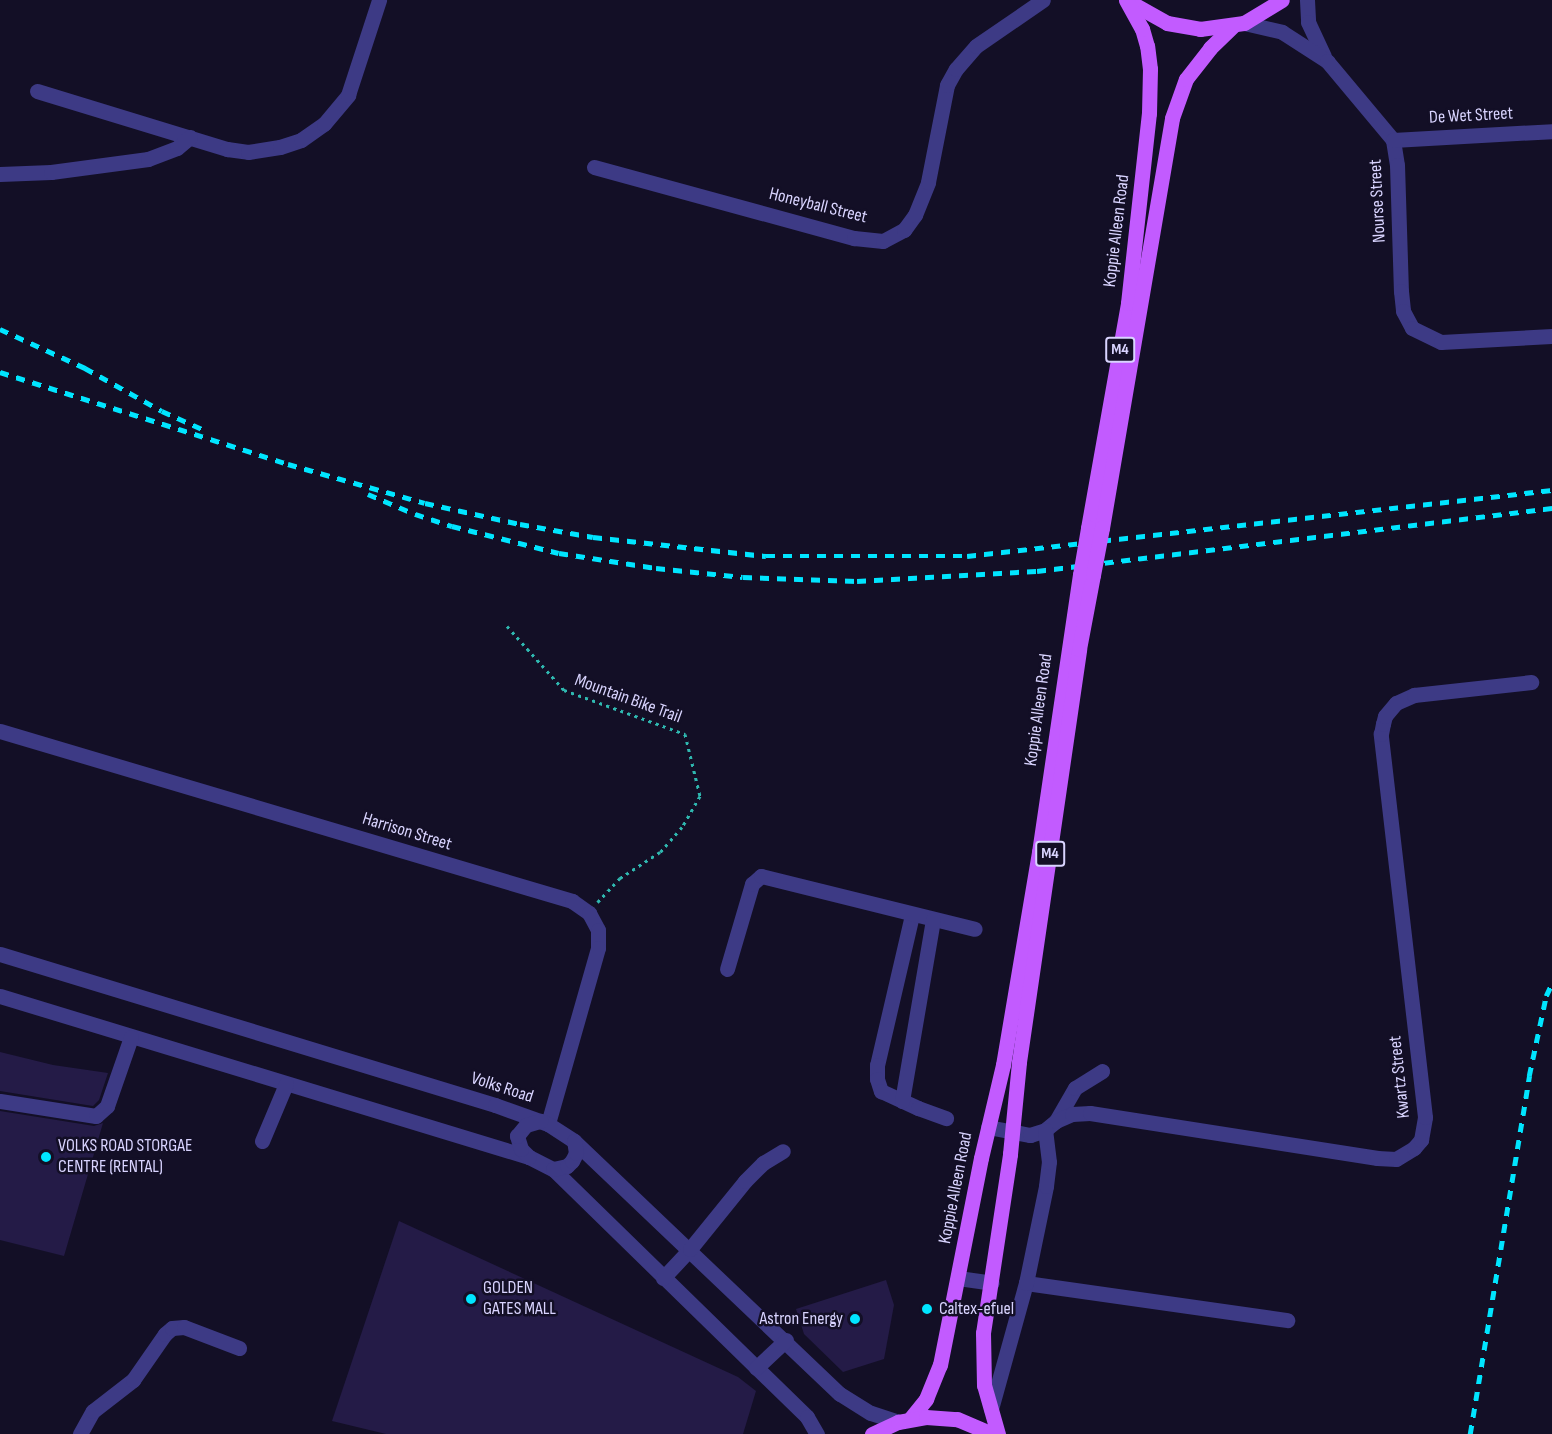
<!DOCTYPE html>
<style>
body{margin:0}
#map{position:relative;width:1552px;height:1434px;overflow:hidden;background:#130f26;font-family:"Sofia Sans Condensed",sans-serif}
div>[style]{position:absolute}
.building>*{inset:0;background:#241b47}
.path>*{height:3px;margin-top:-1.5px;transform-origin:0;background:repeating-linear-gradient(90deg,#2fb8b0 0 3px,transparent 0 7.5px)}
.minor>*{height:15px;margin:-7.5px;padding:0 7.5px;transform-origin:7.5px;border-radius:7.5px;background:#3d3a85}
.major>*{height:15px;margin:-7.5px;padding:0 7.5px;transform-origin:7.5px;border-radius:7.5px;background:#c25bff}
.rail>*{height:4.5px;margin-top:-2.25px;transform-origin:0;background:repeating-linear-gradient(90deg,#00e5ff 0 9px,transparent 0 17px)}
.major-bridge>*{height:15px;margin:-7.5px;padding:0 7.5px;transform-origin:7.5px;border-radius:7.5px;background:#c25bff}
.dots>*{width:16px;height:16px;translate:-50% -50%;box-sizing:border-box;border:3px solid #130f26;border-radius:50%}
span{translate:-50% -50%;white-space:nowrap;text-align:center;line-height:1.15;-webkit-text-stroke:5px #130f26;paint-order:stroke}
.shield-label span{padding:2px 4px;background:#130f26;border:2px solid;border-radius:4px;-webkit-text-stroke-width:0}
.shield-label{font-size:16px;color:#d9d4ff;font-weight:700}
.street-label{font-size:18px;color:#d9d4ff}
.poi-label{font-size:18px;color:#d9d4ff}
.left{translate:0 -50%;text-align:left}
.right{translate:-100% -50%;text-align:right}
</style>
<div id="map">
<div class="building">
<div style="clip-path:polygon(0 1052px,53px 1065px,108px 1073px,99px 1100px,93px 1106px,0 1091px)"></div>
<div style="clip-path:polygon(0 1111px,94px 1126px,103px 1123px,64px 1256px,0 1240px)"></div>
<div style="clip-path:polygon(399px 1221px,738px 1377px,756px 1391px,743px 1434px,386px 1434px,332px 1421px)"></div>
<div style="clip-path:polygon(886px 1280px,894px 1305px,884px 1359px,843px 1372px,804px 1334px,796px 1309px)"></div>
</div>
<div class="path">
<div style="left:507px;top:626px;width:86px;rotate:48.3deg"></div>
<div style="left:564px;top:690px;width:129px;rotate:20deg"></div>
<div style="left:685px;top:734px;width:64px;rotate:76.4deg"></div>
<div style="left:700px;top:796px;width:36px;rotate:120deg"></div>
<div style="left:682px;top:827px;width:33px;rotate:131deg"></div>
<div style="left:660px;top:852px;width:48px;rotate:147deg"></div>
<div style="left:620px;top:878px;width:33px;rotate:133deg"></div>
</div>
<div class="minor">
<div style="left:1307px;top:0;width:22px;rotate:87deg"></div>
<div style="left:1308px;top:22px;width:38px;rotate:65deg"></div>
<div style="left:1244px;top:23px;width:39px;rotate:13deg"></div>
<div style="left:1282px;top:32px;width:54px;rotate:32.8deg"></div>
<div style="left:1327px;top:61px;width:103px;rotate:50.1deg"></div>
<div style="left:1393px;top:140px;width:25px;rotate:81deg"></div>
<div style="left:1397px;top:165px;width:126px;rotate:88.2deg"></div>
<div style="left:1401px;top:291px;width:20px;rotate:84deg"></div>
<div style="left:1403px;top:311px;width:19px;rotate:62deg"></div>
<div style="left:1412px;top:328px;width:32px;rotate:26deg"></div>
<div style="left:1441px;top:342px;width:111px;rotate:-3.1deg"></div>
<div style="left:37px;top:91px;width:199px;rotate:17deg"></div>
<div style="left:227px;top:149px;width:21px;rotate:8deg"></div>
<div style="left:248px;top:152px;width:32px;rotate:-9deg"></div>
<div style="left:280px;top:147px;width:22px;rotate:-18deg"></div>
<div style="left:301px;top:140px;width:28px;rotate:-35deg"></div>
<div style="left:324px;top:124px;width:38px;rotate:-50deg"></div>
<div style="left:348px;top:95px;width:100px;rotate:-71.9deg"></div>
<div style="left:1393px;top:140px;width:159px;rotate:-3.2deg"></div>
<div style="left:594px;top:167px;width:270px;rotate:15.3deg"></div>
<div style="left:854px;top:238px;width:29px;rotate:6deg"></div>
<div style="left:883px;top:241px;width:24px;rotate:-28deg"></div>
<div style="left:904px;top:230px;width:19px;rotate:-54deg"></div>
<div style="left:915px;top:215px;width:35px;rotate:-68deg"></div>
<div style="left:928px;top:182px;width:99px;rotate:-78.9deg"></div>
<div style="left:947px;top:85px;width:18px;rotate:-61deg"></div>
<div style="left:956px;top:69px;width:30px;rotate:-49deg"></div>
<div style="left:976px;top:46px;width:81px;rotate:-34.5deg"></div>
<div style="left:0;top:174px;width:51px;rotate:-2.2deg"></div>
<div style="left:51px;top:172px;width:98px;rotate:-7.6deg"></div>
<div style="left:148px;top:159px;width:31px;rotate:-21deg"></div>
<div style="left:177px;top:148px;width:17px;rotate:-40deg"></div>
<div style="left:0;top:731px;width:597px;rotate:16.55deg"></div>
<div style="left:572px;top:901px;width:21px;rotate:35deg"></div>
<div style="left:589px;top:913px;width:19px;rotate:62deg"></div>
<div style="left:598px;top:930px;width:18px;rotate:90deg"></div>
<div style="left:598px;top:948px;width:183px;rotate:105.9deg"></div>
<div style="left:912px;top:915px;width:154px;rotate:103.1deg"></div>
<div style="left:877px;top:1065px;width:14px;rotate:90deg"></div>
<div style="left:877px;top:1079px;width:13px;rotate:72deg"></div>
<div style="left:881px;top:1091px;width:41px;rotate:24.7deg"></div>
<div style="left:918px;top:1108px;width:30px;rotate:20deg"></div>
<div style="left:0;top:954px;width:518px;rotate:16.96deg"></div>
<div style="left:495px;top:1105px;width:56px;rotate:19.7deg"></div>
<div style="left:548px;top:1124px;width:31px;rotate:33deg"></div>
<div style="left:574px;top:1141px;width:367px;rotate:43.6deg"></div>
<div style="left:840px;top:1394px;width:36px;rotate:32deg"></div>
<div style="left:871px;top:1413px;width:28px;rotate:18deg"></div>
<div style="left:727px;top:969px;width:89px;rotate:-73.6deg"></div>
<div style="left:752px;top:884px;width:12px;rotate:-42deg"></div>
<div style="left:761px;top:876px;width:220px;rotate:13.9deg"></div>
<div style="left:0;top:996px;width:553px;rotate:16.93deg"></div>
<div style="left:529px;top:1157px;width:27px;rotate:27deg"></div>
<div style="left:553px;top:1169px;width:355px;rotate:44.3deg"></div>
<div style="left:807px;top:1417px;width:20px;rotate:60deg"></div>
<div style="left:0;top:1101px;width:97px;rotate:8.9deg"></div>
<div style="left:96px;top:1116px;width:15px;rotate:-42deg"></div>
<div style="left:107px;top:1106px;width:73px;rotate:-70.8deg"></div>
<div style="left:902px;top:1101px;width:184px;rotate:-80.3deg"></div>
<div style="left:1056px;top:1121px;width:38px;rotate:-60deg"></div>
<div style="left:1075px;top:1088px;width:32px;rotate:-32deg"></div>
<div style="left:988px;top:1127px;width:43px;rotate:10.8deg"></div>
<div style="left:1030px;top:1135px;width:16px;rotate:-18deg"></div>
<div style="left:1045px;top:1130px;width:14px;rotate:-39deg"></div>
<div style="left:1056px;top:1121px;width:17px;rotate:-24deg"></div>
<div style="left:1072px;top:1114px;width:18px;rotate:-3deg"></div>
<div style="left:1090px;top:1113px;width:291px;rotate:8.9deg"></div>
<div style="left:1377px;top:1158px;width:19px;rotate:3deg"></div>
<div style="left:1396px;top:1159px;width:21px;rotate:-31deg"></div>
<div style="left:1414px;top:1148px;width:11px;rotate:-49deg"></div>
<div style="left:1421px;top:1140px;width:23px;rotate:-80deg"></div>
<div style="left:1425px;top:1117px;width:386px;rotate:-96.6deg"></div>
<div style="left:1381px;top:734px;width:10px;rotate:-79deg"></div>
<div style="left:1383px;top:724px;width:8px;rotate:-76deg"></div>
<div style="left:1385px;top:716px;width:17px;rotate:-50deg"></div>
<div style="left:1396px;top:703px;width:20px;rotate:-24deg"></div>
<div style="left:1414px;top:695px;width:118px;rotate:-6.3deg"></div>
<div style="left:262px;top:1141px;width:62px;rotate:-67.2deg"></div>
<div style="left:529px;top:1157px;width:11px;rotate:-135deg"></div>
<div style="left:521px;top:1149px;width:14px;rotate:-107deg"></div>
<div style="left:517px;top:1136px;width:14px;rotate:-51deg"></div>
<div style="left:526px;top:1125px;width:15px;rotate:-16deg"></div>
<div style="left:553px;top:1169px;width:14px;rotate:-12deg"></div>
<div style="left:567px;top:1166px;width:7px;rotate:-45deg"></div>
<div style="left:572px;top:1161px;width:9px;rotate:-63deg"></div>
<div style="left:576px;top:1153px;width:12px;rotate:-99deg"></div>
<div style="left:663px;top:1278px;width:40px;rotate:-47deg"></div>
<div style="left:690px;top:1249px;width:87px;rotate:-51deg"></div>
<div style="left:745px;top:1181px;width:25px;rotate:-45deg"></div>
<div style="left:763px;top:1163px;width:23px;rotate:-31deg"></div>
<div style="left:958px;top:1278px;width:34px;rotate:8deg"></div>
<div style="left:1026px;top:1283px;width:264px;rotate:8.1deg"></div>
<div style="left:756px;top:1368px;width:41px;rotate:-43deg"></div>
<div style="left:991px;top:1409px;width:131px;rotate:-74.5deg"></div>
<div style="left:1026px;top:1283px;width:99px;rotate:-78.3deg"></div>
<div style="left:1046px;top:1186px;width:24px;rotate:-83deg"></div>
<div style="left:1049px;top:1162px;width:32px;rotate:-97deg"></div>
<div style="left:80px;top:1434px;width:26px;rotate:-61deg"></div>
<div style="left:93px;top:1411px;width:51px;rotate:-37.8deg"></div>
<div style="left:133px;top:1380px;width:56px;rotate:-55.2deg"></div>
<div style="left:165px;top:1334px;width:9px;rotate:-41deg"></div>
<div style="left:172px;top:1328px;width:12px;rotate:-5deg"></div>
<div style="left:184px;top:1327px;width:59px;rotate:20.9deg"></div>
</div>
<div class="major">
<div style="left:1128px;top:1px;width:45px;rotate:29.4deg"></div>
<div style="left:1167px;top:23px;width:34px;rotate:10deg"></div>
<div style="left:1200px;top:29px;width:44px;rotate:-7.8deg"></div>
<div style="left:1244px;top:23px;width:44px;rotate:-31.2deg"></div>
<div style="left:1088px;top:528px;width:229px;rotate:-79.9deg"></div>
<div style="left:1128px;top:303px;width:191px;rotate:-83.7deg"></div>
<div style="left:1149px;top:113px;width:44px;rotate:-88.7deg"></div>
<div style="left:1150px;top:69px;width:23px;rotate:-97deg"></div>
<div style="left:1147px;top:46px;width:18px;rotate:-106deg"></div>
<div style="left:1142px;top:29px;width:33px;rotate:-119deg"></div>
<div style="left:1102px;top:528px;width:416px;rotate:-80.3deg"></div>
<div style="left:1172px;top:118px;width:41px;rotate:-70.3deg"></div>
<div style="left:1186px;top:79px;width:39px;rotate:-52deg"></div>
<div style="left:1210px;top:48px;width:32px;rotate:-44deg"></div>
<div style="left:910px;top:1419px;width:26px;rotate:-51deg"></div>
<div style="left:926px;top:1399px;width:37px;rotate:-68deg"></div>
<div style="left:940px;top:1365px;width:211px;rotate:-78.8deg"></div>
<div style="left:981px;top:1158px;width:96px;rotate:-76.7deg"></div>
<div style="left:1003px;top:1065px;width:216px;rotate:-80.4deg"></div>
<div style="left:1039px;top:852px;width:280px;rotate:-81.6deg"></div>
<div style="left:872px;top:1434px;width:29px;rotate:-25deg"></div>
<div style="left:898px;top:1422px;width:28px;rotate:-10deg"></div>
<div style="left:926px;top:1417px;width:31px;rotate:4deg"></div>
<div style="left:957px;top:1419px;width:38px;rotate:23deg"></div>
<div style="left:998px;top:1434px;width:51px;rotate:-105.9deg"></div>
<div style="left:984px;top:1385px;width:52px;rotate:-91.1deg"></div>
<div style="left:983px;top:1333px;width:181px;rotate:-81.4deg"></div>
<div style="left:1010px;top:1154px;width:92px;rotate:-84.4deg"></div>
<div style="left:1019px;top:1062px;width:417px;rotate:-81.7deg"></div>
<div style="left:1079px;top:649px;width:75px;rotate:-79.3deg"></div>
</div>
<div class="rail">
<div style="left:0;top:329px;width:94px;rotate:24.6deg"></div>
<div style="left:85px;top:368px;width:88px;rotate:29.2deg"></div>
<div style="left:162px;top:411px;width:44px;rotate:24.2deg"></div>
<div style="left:0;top:372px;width:302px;rotate:17.7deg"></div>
<div style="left:288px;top:464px;width:142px;rotate:15.9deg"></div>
<div style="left:425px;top:503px;width:97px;rotate:12.5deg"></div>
<div style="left:520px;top:524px;width:74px;rotate:10.1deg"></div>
<div style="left:593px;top:537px;width:174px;rotate:6.3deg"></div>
<div style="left:766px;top:556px;width:201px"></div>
<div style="left:967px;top:556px;width:589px;rotate:-6.44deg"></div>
<div style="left:368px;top:494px;width:51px;rotate:23.1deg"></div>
<div style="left:415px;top:514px;width:39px;rotate:18deg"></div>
<div style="left:452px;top:526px;width:110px;rotate:14.2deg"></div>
<div style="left:559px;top:553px;width:98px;rotate:8.8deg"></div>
<div style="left:656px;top:568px;width:87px;rotate:5.9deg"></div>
<div style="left:743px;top:577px;width:114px;rotate:2deg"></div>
<div style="left:857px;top:581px;width:180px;rotate:-3.2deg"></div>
<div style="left:1037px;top:571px;width:519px;rotate:-6.97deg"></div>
<div style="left:1470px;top:1434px;width:363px;rotate:-80.6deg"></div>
<div style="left:1529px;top:1076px;width:82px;rotate:-78deg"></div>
<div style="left:1546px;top:996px;width:14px;rotate:-65deg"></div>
</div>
<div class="major-bridge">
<div style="left:1080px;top:575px;width:48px;rotate:-80.3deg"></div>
<div style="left:1093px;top:575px;width:48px;rotate:-79.2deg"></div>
</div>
<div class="dots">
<div style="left:46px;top:1157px;background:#00e5ff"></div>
<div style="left:471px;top:1299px;background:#00e5ff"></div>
<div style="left:927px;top:1309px;background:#00e5ff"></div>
<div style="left:855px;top:1319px;background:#00e5ff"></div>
</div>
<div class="shield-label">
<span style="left:1120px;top:350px">M4</span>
<span style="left:1050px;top:854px">M4</span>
</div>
<div class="street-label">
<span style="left:1471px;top:116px;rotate:-3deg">De Wet Street</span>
<span style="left:1378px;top:201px;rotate:-93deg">Nourse Street</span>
<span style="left:818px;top:206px;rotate:14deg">Honeyball Street</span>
<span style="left:1117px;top:231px;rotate:-83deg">Koppie Alleen Road</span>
<span style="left:628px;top:699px;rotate:20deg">Mountain Bike Trail</span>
<span style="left:1039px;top:710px;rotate:-82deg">Koppie Alleen Road</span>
<span style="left:407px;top:832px;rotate:17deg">Harrison Street</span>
<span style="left:1400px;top:1077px;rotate:-96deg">Kwartz Street</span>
<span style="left:502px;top:1088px;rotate:18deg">Volks Road</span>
<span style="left:956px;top:1188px;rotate:-79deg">Koppie Alleen Road</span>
</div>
<div class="poi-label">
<span class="left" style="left:58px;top:1157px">VOLKS ROAD STORGAE<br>CENTRE (RENTAL)</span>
<span class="left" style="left:483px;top:1299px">GOLDEN<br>GATES MALL</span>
<span class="left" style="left:939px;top:1309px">Caltex-efuel</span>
<span class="right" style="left:843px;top:1319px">Astron Energy</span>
</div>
</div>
